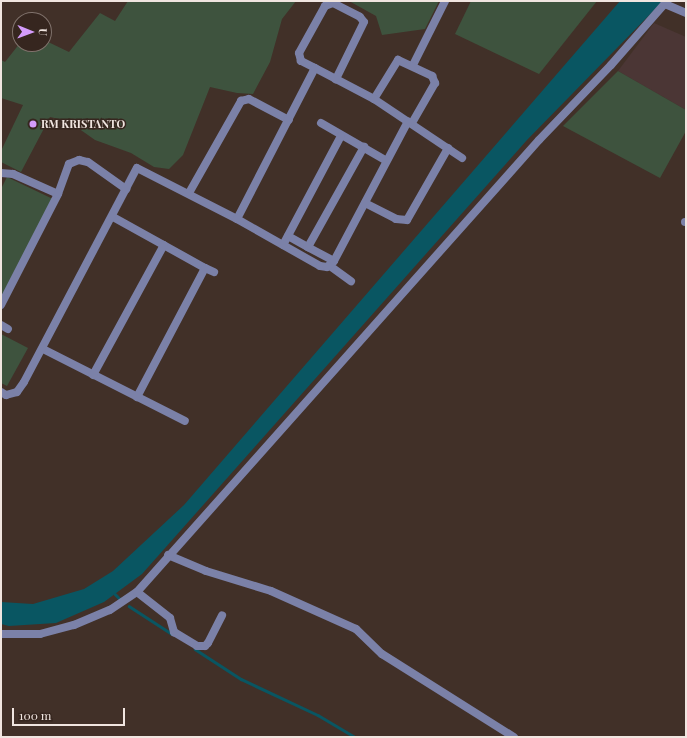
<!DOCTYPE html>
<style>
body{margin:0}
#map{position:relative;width:687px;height:738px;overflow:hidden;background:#413028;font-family:"Playfair Display",serif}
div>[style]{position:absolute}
.education>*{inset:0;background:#4b3635}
.green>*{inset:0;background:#3e533e}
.water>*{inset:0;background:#095662}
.stream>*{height:2.5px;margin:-1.25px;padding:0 1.25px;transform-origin:1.25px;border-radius:1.25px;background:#095662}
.street>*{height:8px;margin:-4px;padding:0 4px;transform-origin:4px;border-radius:4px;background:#7b81a8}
.dots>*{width:11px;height:11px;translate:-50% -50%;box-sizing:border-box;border:2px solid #36261f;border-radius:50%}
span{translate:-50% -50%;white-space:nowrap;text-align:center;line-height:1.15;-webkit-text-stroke:3px #36261f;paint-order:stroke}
.poi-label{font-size:11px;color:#f0e5e0;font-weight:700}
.left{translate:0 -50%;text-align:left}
.frame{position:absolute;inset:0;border:2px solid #f0e5e0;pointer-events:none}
.north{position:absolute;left:12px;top:12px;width:40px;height:40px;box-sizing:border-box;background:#36261f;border:1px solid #80726c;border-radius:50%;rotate:91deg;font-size:11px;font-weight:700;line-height:16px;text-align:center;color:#f0e5e0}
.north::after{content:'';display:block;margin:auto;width:14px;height:18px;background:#d49cfb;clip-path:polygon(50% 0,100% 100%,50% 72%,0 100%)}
.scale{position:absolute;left:12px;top:708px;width:113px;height:18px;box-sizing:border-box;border:2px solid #f0e5e0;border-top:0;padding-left:5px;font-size:12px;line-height:14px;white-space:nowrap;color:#f0e5e0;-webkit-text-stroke:3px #36261f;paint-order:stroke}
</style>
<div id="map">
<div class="education">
<div style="clip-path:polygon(654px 23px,686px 37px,686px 110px,618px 71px)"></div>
</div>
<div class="green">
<div style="clip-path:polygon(128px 1px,296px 1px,282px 19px,270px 62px,253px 94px,237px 93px,210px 87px,183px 155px,169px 169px,154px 167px,131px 153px,95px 140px,68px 121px,50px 117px,21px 172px,1px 162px,1px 151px,23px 105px,1px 98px,1px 60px,5px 62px,20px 43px,44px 44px,44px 40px,69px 52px,100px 13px,115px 21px)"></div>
<div style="clip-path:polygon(349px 1px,439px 1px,425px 29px,382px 35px,376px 16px)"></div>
<div style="clip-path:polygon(471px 1px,597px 1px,539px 74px,455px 34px)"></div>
<div style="clip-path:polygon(618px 71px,686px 110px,686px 131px,660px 178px,563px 126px)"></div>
<div style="clip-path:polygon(7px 177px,55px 200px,1px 304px,1px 189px)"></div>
<div style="clip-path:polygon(1px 334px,28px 348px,7px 386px,1px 383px)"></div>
</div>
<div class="water">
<div style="clip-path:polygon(620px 1px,663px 1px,527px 140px,142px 574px,104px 602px,56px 623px,9px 626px,1px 624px,1px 602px,33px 604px,84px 589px,113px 571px,184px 505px)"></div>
</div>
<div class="stream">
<div style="left:115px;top:594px;width:6px;rotate:45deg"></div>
<div style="left:129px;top:606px;width:51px;rotate:33.1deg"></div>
<div style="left:195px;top:649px;width:55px;rotate:33.1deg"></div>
<div style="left:241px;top:679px;width:85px;rotate:25.1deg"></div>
<div style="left:318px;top:715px;width:43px;rotate:30.7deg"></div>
</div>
<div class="street">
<div style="left:665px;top:4px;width:23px;rotate:23deg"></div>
<div style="left:413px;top:65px;width:72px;rotate:-63.4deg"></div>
<div style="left:315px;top:68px;width:16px;rotate:-153deg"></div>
<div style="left:301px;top:61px;width:8px;rotate:-104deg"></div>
<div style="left:299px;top:53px;width:54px;rotate:-61deg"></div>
<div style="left:325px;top:6px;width:9px;rotate:-21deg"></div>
<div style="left:333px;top:3px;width:30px;rotate:27deg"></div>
<div style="left:360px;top:17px;width:6px;rotate:51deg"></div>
<div style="left:364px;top:22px;width:64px;rotate:116.2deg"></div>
<div style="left:374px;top:99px;width:46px;rotate:-58.4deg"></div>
<div style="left:398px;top:60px;width:38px;rotate:25deg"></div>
<div style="left:432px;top:76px;width:8px;rotate:67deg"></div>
<div style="left:435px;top:83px;width:46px;rotate:119.9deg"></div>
<div style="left:321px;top:123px;width:74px;rotate:30deg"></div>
<div style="left:1px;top:173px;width:12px;rotate:5deg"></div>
<div style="left:13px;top:174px;width:49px;rotate:24deg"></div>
<div style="left:189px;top:193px;width:106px;rotate:-60.5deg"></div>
<div style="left:241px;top:101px;width:8px;rotate:-14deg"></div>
<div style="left:249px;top:99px;width:45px;rotate:27.7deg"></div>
<div style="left:365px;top:203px;width:35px;rotate:27deg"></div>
<div style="left:396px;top:219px;width:11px;rotate:5deg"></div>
<div style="left:407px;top:220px;width:83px;rotate:-60.3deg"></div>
<div style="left:113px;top:217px;width:105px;rotate:29deg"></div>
<div style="left:205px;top:268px;width:146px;rotate:117.8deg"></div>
<div style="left:237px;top:219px;width:170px;rotate:-62.7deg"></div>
<div style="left:315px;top:68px;width:67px;rotate:27.7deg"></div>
<div style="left:374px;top:99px;width:106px;rotate:33.8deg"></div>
<div style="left:685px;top:222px;width:1px"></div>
<div style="left:288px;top:236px;width:23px;rotate:29deg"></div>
<div style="left:283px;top:245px;width:123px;rotate:-62deg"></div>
<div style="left:334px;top:261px;width:30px;rotate:-152deg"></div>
<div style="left:308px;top:247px;width:115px;rotate:-60.8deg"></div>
<div style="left:330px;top:266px;width:26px;rotate:36deg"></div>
<div style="left:205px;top:268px;width:10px;rotate:24deg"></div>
<div style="left:1px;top:305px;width:125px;rotate:-62.8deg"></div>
<div style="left:58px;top:194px;width:32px;rotate:-70deg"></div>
<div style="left:69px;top:164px;width:11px;rotate:-22deg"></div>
<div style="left:79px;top:160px;width:9px;rotate:13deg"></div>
<div style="left:88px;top:162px;width:47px;rotate:35.4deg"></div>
<div style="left:1px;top:325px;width:8px;rotate:30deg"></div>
<div style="left:43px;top:349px;width:159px;rotate:26.9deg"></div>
<div style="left:93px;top:375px;width:148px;rotate:-61.4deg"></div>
<div style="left:1px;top:392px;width:6px;rotate:31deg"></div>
<div style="left:6px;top:395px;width:11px;rotate:-15deg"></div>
<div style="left:17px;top:392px;width:12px;rotate:-55deg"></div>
<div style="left:24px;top:382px;width:242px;rotate:-62.2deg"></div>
<div style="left:137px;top:168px;width:112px;rotate:27deg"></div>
<div style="left:237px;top:219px;width:95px;rotate:29.5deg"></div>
<div style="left:320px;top:266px;width:7px;rotate:8deg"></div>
<div style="left:327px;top:267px;width:9px;rotate:-41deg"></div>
<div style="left:334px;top:261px;width:158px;rotate:-62.1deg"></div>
<div style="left:168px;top:555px;width:41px;rotate:22.8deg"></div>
<div style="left:206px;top:571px;width:68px;rotate:17.1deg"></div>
<div style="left:271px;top:591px;width:93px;rotate:24.1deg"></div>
<div style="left:356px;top:629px;width:36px;rotate:44deg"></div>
<div style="left:382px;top:654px;width:156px;rotate:32.2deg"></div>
<div style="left:137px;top:592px;width:42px;rotate:38.2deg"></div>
<div style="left:170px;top:618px;width:15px;rotate:74deg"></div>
<div style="left:174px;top:632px;width:27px;rotate:31deg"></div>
<div style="left:197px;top:646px;width:8px"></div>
<div style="left:205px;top:646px;width:4px;rotate:-45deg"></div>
<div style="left:208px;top:643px;width:31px;rotate:-63deg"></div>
<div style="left:1px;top:634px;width:39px"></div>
<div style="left:40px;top:634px;width:35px;rotate:-15deg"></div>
<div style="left:74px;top:625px;width:39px;rotate:-23deg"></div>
<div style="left:110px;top:610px;width:32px;rotate:-34deg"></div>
<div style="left:137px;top:592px;width:605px;rotate:-48.35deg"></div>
<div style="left:539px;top:140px;width:104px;rotate:-46.2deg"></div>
<div style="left:611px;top:65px;width:85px;rotate:-48.8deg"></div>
</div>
<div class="dots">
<div style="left:33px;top:124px;background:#d49cfb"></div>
</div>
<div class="poi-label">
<span class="left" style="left:41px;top:124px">RM KRISTANTO</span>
</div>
<div class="frame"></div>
<div class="north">U</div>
<div class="scale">100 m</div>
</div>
